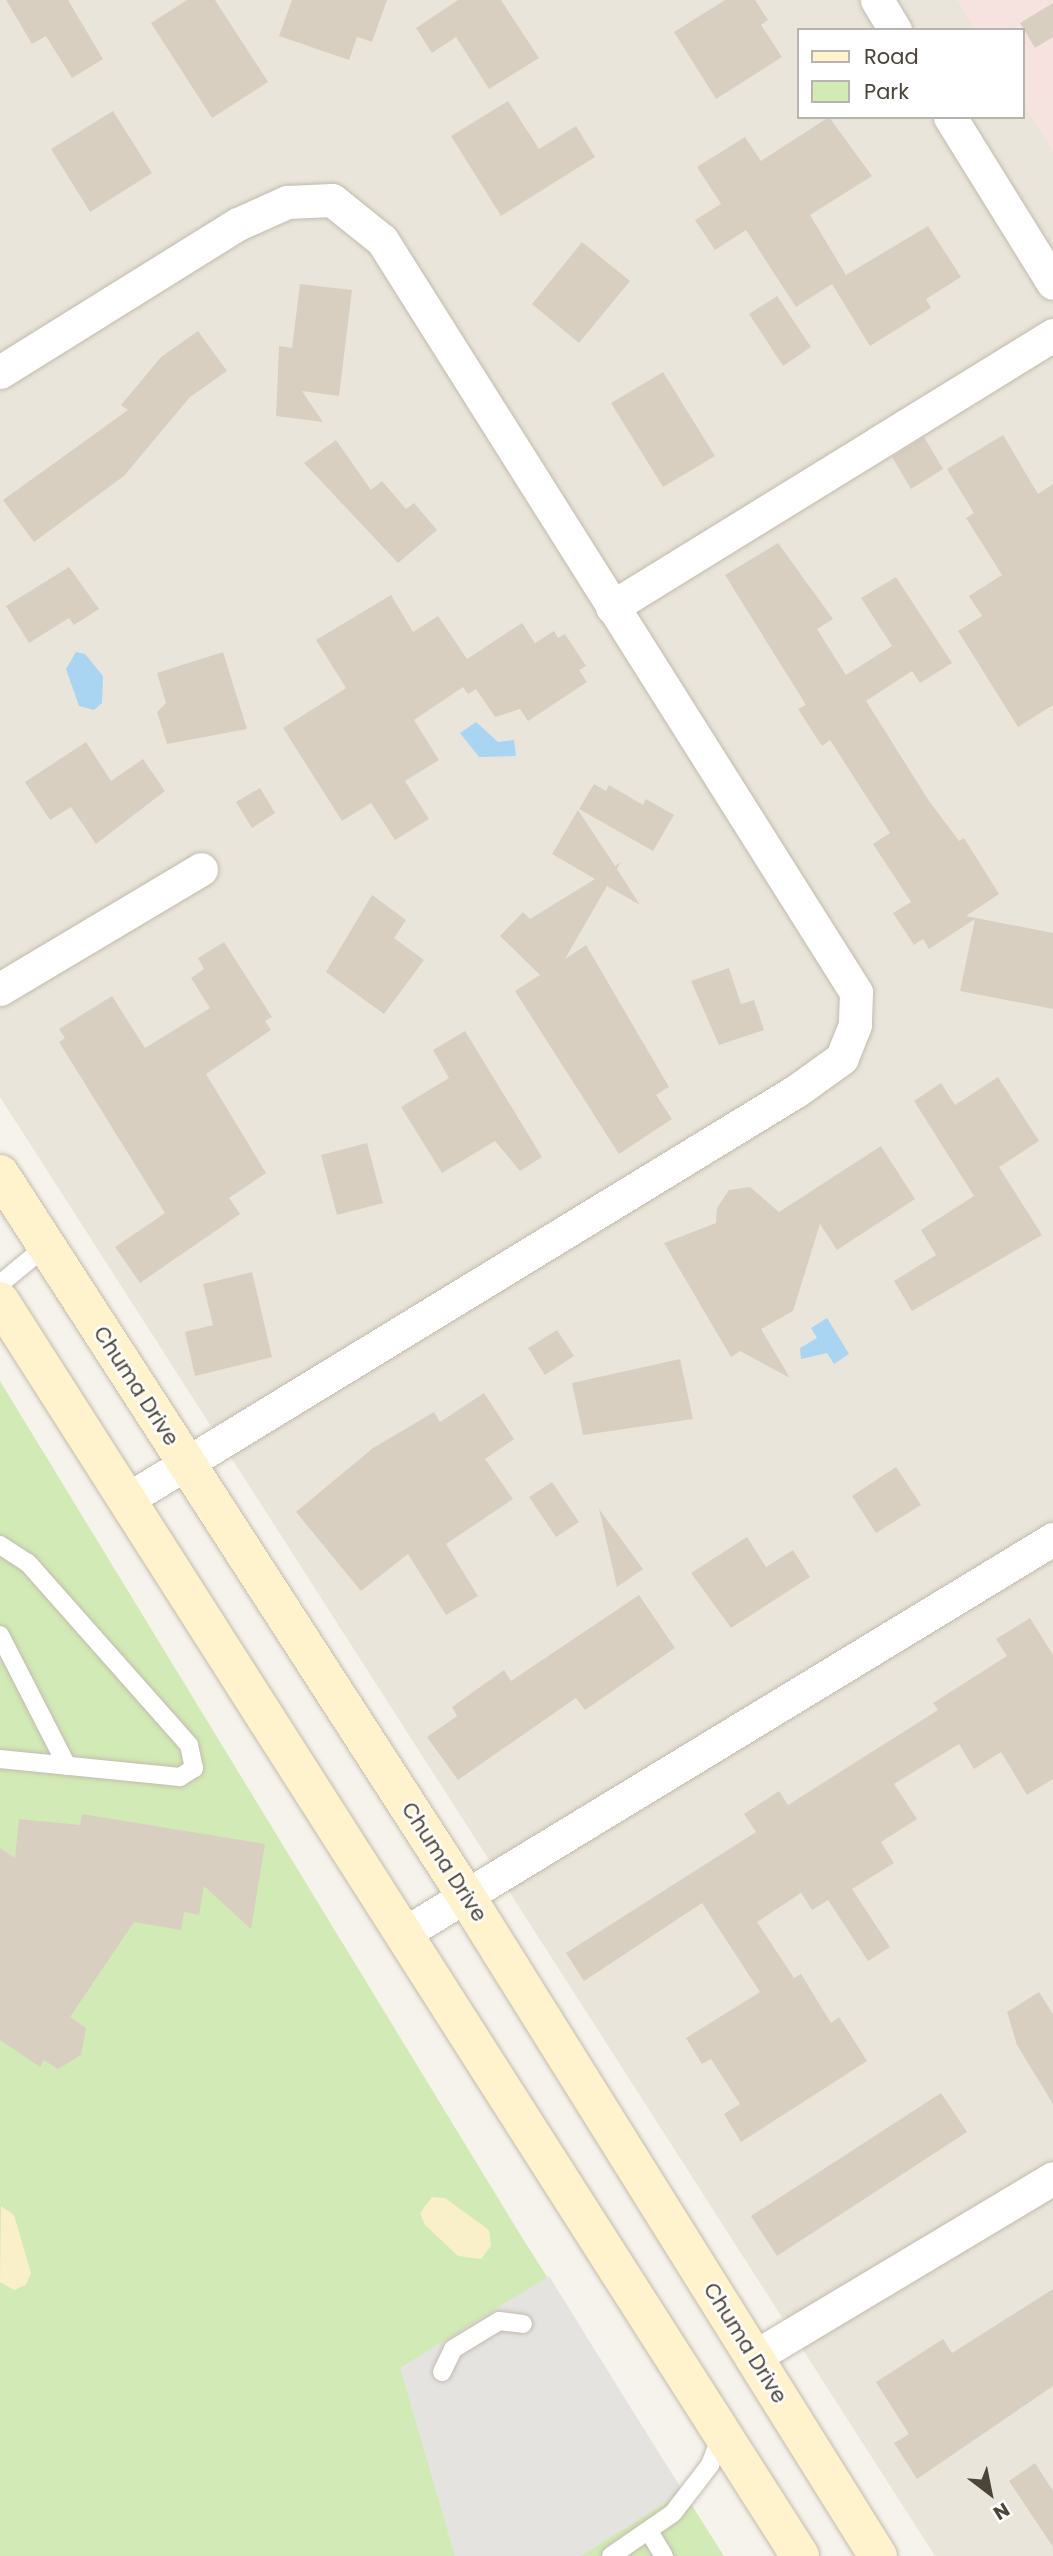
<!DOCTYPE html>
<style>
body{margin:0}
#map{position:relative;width:1053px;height:2556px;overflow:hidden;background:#f6f3ec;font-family:Poppins,sans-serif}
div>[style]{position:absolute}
.residential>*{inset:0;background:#eae5da}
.medical>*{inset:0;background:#f6e3e0}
.green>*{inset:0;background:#d2eab5}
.sand>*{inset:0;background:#f9efc9}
.parking>*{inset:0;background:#e5e3e0}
.water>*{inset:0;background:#a9d4f2}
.building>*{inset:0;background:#d8cfc1}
.roads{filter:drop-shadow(0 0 2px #c2bbae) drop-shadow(0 0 2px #c2bbae)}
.lane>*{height:18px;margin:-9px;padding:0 9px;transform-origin:9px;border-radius:9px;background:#fff}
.street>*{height:33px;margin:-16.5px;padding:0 16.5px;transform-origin:16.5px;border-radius:16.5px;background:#fff}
.secondary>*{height:38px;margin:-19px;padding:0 19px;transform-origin:19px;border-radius:19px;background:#fff3cd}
span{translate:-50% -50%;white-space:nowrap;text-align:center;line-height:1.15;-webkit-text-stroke:5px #fff;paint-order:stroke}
.street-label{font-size:21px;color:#4b4439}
.legend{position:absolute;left:797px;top:28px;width:228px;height:91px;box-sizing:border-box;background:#fff;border:2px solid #b7b4b0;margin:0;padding:9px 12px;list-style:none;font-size:21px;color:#4b4439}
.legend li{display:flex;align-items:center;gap:14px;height:35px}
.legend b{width:35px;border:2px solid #b7b4b0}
.north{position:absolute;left:955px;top:2458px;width:70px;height:70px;-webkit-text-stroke:5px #fff;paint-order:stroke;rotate:148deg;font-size:19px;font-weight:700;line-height:28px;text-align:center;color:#4b4439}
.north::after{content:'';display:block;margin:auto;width:24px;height:32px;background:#4b4439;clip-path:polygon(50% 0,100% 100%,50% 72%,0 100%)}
</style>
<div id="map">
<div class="residential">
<div style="clip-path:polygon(evenodd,0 0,1053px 0,1053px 2556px,935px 2556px,0 1097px,0 0,799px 30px,1023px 30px,1023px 117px,799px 117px,799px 30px)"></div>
</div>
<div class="medical">
<div style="clip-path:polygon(957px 0,1053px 0,1053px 151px,1023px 104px,1023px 30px,976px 30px)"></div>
</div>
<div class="green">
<div style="clip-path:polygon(0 1381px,523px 2239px,724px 2556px,0 2556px)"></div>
</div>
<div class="sand">
<div style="clip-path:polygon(432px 2197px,445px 2198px,489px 2230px,491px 2246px,481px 2259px,458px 2256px,425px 2225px,420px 2213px)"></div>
<div style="clip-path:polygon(1px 2206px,14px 2215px,31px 2273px,26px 2285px,14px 2290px,0 2282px)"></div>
</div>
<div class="parking">
<div style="clip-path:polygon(549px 2276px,683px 2492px,581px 2556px,455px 2556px,400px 2368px)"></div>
</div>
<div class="water">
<div style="clip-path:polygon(76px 652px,85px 654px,103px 676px,102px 703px,94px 710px,79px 706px,66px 669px)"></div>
<div style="clip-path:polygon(476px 722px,498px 742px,514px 740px,516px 756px,479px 757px,460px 733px)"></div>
<div style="clip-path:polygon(827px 1318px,849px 1354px,834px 1364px,827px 1353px,801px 1359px,800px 1348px,817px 1338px,811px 1328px)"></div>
</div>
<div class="building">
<div style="clip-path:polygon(6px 0,68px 0,103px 59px,72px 78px,46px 36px,32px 44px)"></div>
<div style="clip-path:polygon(187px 0,215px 0,268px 82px,212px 118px,151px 23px)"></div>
<div style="clip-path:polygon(292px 0,387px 0,372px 42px,357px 37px,349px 60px,279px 36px)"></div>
<div style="clip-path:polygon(458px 0,501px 0,539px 58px,489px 89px,456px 37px,432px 53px,416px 28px)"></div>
<div style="clip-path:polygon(725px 0,755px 0,768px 20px,761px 25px,782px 57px,716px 99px,674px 32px)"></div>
<div style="clip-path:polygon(1053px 3px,1053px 37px,1035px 48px,1020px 23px)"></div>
<div style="clip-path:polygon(508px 101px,539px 149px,576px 126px,595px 157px,501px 216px,451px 136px)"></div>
<div style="clip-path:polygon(113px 111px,152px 173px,90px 212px,51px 149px)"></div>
<div style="clip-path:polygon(829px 117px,872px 176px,810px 215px,846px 275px,928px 226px,961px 277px,926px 299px,931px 308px,870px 346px,832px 284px,796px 307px,746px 230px,715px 250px,695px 220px,721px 204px,697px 167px,745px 137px,761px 161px)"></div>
<div style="clip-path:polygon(582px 242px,630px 281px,579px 343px,532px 304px)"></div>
<div style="clip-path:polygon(300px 284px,352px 290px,339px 396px,302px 391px,323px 422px,276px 416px,279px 346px,292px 348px)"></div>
<div style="clip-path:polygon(777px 296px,811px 347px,783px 366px,749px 314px)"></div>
<div style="clip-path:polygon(198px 331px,227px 371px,190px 397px,124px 476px,34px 542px,3px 500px,128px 410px,121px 405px,161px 357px)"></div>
<div style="clip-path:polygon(663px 372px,715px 456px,663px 487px,611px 403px)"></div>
<div style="clip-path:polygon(1003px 435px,1038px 494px,1053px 484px,1053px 705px,1018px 727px,958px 631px,982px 616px,969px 596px,1002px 575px,966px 518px,974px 513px,947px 469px)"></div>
<div style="clip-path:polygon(924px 437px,943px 469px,911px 489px,892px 457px)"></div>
<div style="clip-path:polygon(336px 440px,371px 490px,382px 481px,406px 509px,414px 503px,437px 530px,398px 563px,304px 463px)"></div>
<div style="clip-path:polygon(778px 543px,833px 619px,817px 629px,846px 675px,892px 646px,861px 598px,896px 577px,952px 663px,920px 683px,912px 671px,866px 701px,929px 801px,959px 841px,964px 838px,999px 894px,966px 916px,1053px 933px,1053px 1009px,960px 991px,975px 919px,929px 949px,923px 939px,914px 945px,893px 913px,911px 902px,873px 844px,890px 833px,830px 740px,822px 746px,798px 709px,806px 705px,725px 575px)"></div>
<div style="clip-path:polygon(69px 567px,99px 609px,74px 625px,69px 618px,29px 643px,6px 606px)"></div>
<div style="clip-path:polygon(391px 595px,413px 632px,438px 616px,467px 659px,522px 623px,535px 643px,554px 631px,558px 638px,565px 634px,586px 666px,579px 670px,587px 682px,528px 721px,520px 709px,495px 717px,476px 689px,468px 694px,463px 687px,414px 720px,439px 760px,405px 781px,429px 819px,395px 840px,371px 803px,342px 821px,283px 728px,346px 688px,316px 640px)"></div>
<div style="clip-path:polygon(223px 652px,247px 729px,167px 744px,157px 712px,166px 703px,157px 673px)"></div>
<div style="clip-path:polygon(86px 742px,111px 781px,143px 759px,165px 791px,96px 844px,71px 807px,50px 820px,25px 782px)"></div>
<div style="clip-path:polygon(594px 784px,606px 791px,609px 785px,643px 805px,646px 799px,674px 815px,653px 851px,579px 809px)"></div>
<div style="clip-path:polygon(260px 788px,275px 813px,252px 828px,236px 802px)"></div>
<div style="clip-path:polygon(578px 810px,615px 866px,621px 862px,617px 869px,640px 905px,607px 886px,565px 959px,586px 945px,669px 1087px,656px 1095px,672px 1119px,619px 1154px,515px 991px,540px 975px,500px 936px,523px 912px,530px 919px,595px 879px,552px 854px)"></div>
<div style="clip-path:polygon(372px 895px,406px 920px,394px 938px,424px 960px,384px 1014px,326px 972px)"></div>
<div style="clip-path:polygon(224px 942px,272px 1017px,265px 1021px,271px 1030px,206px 1074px,266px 1173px,229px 1198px,240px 1214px,140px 1283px,115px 1247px,165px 1213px,59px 1042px,65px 1038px,59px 1029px,112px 996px,145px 1048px,210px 1008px,191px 978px,204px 969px,198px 958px)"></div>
<div style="clip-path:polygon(729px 968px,741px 1004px,754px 1000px,764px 1030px,719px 1045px,691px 981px)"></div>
<div style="clip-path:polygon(465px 1031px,542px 1157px,520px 1171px,495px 1141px,442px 1173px,401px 1107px,449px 1078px,433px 1050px)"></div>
<div style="clip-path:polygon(998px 1077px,1039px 1141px,999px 1167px,1042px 1235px,912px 1311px,894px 1281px,936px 1255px,921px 1230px,974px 1196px,914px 1101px,941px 1083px,955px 1105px)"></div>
<div style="clip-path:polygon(367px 1143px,383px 1203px,337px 1215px,321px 1155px)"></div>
<div style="clip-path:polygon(881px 1146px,915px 1199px,837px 1250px,820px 1224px,793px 1311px,761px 1329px,790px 1378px,740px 1351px,731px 1357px,664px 1243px,716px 1223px,717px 1208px,729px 1190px,750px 1187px,779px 1212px)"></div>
<div style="clip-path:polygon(252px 1272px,272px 1357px,195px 1376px,185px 1332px,213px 1325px,203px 1284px)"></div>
<div style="clip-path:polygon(557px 1330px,574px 1356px,545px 1375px,528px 1348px)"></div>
<div style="clip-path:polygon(680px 1359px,693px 1419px,583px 1435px,572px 1383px)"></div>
<div style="clip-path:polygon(484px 1393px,514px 1439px,485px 1459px,513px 1499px,446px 1544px,478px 1596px,446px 1615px,408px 1554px,361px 1591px,296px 1512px,373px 1448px,434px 1412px,440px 1422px)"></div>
<div style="clip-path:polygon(896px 1467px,921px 1505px,876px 1533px,852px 1496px)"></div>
<div style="clip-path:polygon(552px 1482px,579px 1522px,556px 1537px,529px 1497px)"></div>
<div style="clip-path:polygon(599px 1509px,643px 1569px,617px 1587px)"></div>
<div style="clip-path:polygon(747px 1537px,766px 1567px,793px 1550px,810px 1577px,731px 1628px,691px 1573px)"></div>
<div style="clip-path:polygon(639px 1595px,675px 1648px,585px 1710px,576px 1698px,458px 1780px,427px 1737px,457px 1716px,452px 1707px,504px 1670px,511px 1681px)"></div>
<div style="clip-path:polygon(1030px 1618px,1053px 1655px,1053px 1779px,1027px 1795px,1001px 1752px,974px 1769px,959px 1744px,894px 1784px,917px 1819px,881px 1842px,894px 1863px,852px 1889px,890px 1947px,868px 1961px,828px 1900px,812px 1910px,801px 1893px,757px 1922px,794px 1978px,801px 1974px,831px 2023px,839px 2017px,867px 2061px,741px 2142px,724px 2114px,740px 2104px,711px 2059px,702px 2064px,686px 2038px,760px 1992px,702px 1903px,584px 1981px,566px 1953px,756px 1832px,744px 1814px,779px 1791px,788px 1805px,938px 1710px,933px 1703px,1007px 1656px,996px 1639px)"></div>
<div style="clip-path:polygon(82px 1814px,265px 1844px,251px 1929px,204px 1886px,199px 1915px,184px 1912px,181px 1930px,134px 1922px,70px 2017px,86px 2028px,81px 2055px,58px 2069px,44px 2060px,40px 2067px,0 2040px,0 1848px,15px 1858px,19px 1819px,80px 1825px)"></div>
<div style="clip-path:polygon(1039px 1992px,1053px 2014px,1053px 2104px,1017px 2045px,1007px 2012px)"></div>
<div style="clip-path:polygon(941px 2093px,967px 2132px,777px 2256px,751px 2216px)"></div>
<div style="clip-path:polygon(1053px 2289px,1053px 2386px,917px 2479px,894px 2443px,909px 2434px,876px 2382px,943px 2339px,952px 2353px)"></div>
<div style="clip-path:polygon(1035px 2463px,1053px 2491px,1053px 2547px,1009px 2481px)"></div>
</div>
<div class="roads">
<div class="lane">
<div style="left:0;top:1284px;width:60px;rotate:-39.6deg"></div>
<div style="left:0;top:1545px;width:33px;rotate:33deg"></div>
<div style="left:28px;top:1563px;width:243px;rotate:48.5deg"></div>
<div style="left:189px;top:1745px;width:24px;rotate:78deg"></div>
<div style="left:194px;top:1768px;width:17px;rotate:147deg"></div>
<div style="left:180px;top:1777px;width:181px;rotate:-174.3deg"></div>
<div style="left:0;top:1635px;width:147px;rotate:62.9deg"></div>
<div style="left:442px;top:2372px;width:25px;rotate:-64deg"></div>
<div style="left:453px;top:2349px;width:54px;rotate:-31.3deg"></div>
<div style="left:499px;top:2321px;width:24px;rotate:7deg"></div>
<div style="left:650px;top:2533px;width:27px;rotate:59deg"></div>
<div style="left:611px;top:2556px;width:75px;rotate:-34.7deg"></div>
<div style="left:673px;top:2513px;width:61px;rotate:-52.4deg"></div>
<div style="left:710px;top:2465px;width:34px;rotate:-69deg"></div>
</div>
<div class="street">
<div style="left:877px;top:0;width:35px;rotate:59deg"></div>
<div style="left:950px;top:117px;width:195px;rotate:58.2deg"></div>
<div style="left:0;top:372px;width:280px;rotate:-31.9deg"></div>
<div style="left:238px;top:224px;width:54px;rotate:-24.2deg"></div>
<div style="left:287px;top:202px;width:45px;rotate:-2.5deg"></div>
<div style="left:332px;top:200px;width:64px;rotate:38.7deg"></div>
<div style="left:382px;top:240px;width:889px;rotate:57.78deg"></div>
<div style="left:856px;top:992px;width:33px;rotate:92deg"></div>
<div style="left:855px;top:1025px;width:35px;rotate:112deg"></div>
<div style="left:842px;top:1058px;width:57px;rotate:144.3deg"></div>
<div style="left:796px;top:1091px;width:779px;rotate:148.59deg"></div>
<div style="left:612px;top:607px;width:518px;rotate:-31.67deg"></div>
<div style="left:0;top:989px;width:234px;rotate:-30.8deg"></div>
<div style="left:408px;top:1931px;width:755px;rotate:-31.29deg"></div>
<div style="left:754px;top:2357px;width:348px;rotate:-30.9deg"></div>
</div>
<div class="secondary">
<div style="left:0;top:1174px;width:859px;rotate:57.16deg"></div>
<div style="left:466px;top:1896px;width:778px;rotate:58.03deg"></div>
<div style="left:0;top:1301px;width:1488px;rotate:57.48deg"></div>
</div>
</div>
<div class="street-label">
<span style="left:136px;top:1386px;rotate:57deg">Chuma Drive</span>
<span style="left:444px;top:1862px;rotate:57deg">Chuma Drive</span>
<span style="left:745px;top:2343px;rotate:58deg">Chuma Drive</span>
</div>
<ul class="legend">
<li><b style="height:9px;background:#fff3cd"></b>Road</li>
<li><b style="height:19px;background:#d2eab5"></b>Park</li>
</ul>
<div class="north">N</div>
</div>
